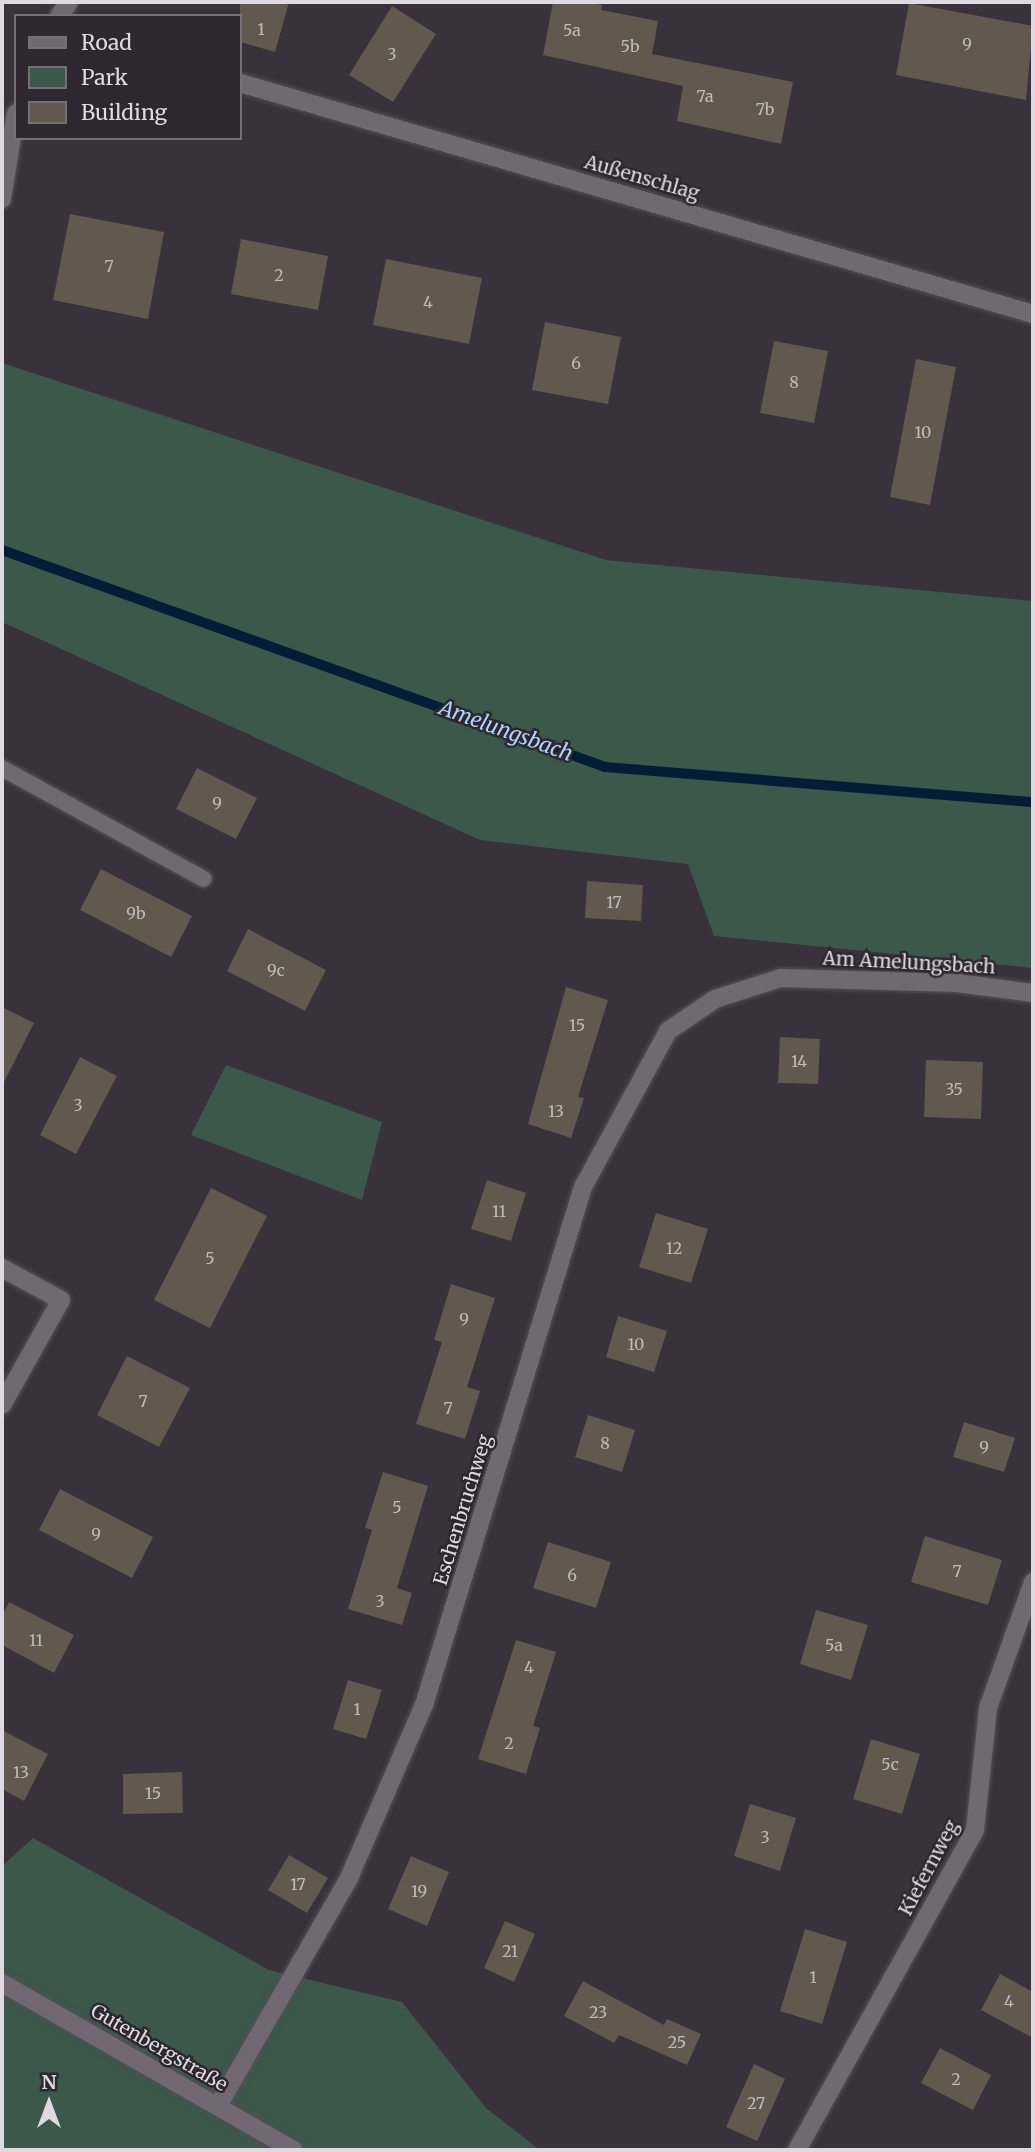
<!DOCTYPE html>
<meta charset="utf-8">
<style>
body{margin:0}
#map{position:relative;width:1035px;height:2152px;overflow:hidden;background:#39313b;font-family:Merriweather,serif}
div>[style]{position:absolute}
.green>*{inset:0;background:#3b584a}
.stream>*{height:10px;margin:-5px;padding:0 5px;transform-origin:5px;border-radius:5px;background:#031d36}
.building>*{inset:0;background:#62584e}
.roads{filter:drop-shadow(0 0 2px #554f57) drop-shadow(0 0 2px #554f57)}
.service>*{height:16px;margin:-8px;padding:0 8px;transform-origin:8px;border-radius:8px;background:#716873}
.minor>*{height:18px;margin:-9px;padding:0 9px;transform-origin:9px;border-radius:9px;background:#716873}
span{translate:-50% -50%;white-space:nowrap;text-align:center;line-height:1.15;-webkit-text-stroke:5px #2e2730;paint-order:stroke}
.number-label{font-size:16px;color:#c0babc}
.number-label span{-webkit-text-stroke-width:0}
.street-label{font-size:19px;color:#dfdae1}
.water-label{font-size:21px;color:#add4fd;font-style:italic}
.frame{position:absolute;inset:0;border:4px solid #dfdae1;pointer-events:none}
.legend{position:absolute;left:14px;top:14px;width:228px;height:126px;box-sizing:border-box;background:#2e2730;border:2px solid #756f77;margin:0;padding:9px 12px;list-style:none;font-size:21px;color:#dfdae1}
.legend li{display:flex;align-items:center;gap:14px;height:35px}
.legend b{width:35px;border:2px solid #756f77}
.north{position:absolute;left:14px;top:2068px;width:70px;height:70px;-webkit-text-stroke:5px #2e2730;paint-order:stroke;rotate:0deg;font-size:19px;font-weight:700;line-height:28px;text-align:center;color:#dfdae1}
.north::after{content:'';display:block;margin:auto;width:24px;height:32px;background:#dfdae1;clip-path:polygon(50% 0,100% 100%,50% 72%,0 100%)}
</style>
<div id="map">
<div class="green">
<div style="clip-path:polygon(2px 363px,606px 560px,1033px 601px,1033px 968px,714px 936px,688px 864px,480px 840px,2px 622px)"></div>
<div style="clip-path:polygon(226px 1065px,382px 1122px,362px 1200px,191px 1135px)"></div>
<div style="clip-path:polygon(33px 1838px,269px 1970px,402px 2002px,486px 2108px,540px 2150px,2px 2150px,2px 1866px)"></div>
</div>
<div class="stream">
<div style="left:2px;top:550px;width:641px;rotate:19.79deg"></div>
<div style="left:605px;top:767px;width:429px;rotate:4.7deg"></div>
</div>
<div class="building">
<div style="clip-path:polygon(240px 2px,289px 2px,275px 52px,240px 42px)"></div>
<div style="clip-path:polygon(553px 2px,586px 2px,602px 5px,601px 10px,658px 21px,652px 54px,793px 82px,781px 144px,677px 121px,683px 86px,543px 55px)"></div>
<div style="clip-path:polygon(909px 3px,1033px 26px,1026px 100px,896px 75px)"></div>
<div style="clip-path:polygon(392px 6px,436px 34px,393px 102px,349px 75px)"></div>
<div style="clip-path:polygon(70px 214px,164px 232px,148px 319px,53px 300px)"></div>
<div style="clip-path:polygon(241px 239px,328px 256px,318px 310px,231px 294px)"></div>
<div style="clip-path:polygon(386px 259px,482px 278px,469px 344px,373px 325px)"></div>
<div style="clip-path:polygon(545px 322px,621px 337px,608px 404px,532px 390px)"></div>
<div style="clip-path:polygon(774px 341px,828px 351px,814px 423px,760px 413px)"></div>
<div style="clip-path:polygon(916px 359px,956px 367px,930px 505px,890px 497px)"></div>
<div style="clip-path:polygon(197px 768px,257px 798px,236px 839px,176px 809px)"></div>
<div style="clip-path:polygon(101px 869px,192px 916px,171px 957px,80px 910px)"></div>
<div style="clip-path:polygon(587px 881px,643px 885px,641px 921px,585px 918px)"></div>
<div style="clip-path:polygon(248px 929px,326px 970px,305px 1011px,227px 971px)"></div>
<div style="clip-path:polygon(566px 987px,608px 1000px,578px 1097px,584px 1098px,571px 1138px,528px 1124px)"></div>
<div style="clip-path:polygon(2px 1007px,34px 1023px,2px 1086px)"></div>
<div style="clip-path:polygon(780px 1037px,820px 1039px,818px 1084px,778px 1083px)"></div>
<div style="clip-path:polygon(80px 1057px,117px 1076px,76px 1154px,40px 1135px)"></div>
<div style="clip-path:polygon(926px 1060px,983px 1062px,981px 1119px,924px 1117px)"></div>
<div style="clip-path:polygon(487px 1180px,526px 1193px,511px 1241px,471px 1229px)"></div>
<div style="clip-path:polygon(211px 1188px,267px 1216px,210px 1328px,154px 1300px)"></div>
<div style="clip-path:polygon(656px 1213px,708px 1229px,691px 1283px,639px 1267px)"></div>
<div style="clip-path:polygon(451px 1284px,495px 1298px,467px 1387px,480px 1391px,465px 1439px,416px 1424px,442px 1342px,434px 1340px)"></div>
<div style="clip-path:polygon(618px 1316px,667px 1331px,654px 1372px,606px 1357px)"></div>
<div style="clip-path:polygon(127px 1356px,190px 1388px,159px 1447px,97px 1415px)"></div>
<div style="clip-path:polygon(588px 1415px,635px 1430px,622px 1472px,575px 1457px)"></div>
<div style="clip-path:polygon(964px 1422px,1015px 1438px,1004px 1472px,953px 1457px)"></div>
<div style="clip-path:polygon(383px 1472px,428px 1486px,397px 1588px,412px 1593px,402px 1625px,348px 1609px,372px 1530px,365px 1528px)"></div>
<div style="clip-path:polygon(60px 1489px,153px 1537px,132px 1578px,39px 1530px)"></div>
<div style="clip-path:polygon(925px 1536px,1002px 1560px,988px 1605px,911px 1582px)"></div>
<div style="clip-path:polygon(548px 1542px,611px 1562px,596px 1608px,533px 1588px)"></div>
<div style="clip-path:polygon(9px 1602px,74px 1635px,54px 1673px,2px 1645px,2px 1616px)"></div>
<div style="clip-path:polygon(816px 1610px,868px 1625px,851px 1680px,800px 1664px)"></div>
<div style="clip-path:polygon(516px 1640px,556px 1652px,533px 1726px,540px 1728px,526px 1774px,478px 1759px)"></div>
<div style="clip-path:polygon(348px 1680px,382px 1690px,366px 1739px,333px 1729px)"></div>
<div style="clip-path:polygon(2px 1730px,48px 1754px,24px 1801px,2px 1789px)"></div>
<div style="clip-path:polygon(871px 1739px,920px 1754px,902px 1814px,853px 1799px)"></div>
<div style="clip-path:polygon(182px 1772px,183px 1813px,123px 1814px,123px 1774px)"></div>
<div style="clip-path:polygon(750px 1804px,796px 1818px,780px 1871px,734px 1856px)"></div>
<div style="clip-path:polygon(289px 1855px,328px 1878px,307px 1913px,268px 1890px)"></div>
<div style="clip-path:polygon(411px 1856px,449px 1872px,427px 1926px,388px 1909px)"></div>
<div style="clip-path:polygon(505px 1921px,535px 1934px,514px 1982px,484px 1968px)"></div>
<div style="clip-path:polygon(805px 1929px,847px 1942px,822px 2024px,780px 2011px)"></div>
<div style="clip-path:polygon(1000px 1974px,1033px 1992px,1033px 2038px,981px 2010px)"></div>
<div style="clip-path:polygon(583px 1981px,664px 2025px,667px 2019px,701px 2034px,687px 2065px,619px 2035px,614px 2043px,564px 2016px)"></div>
<div style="clip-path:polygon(940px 2048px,991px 2075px,973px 2110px,921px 2083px)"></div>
<div style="clip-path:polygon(754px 2064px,785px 2079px,757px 2141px,726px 2127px)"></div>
</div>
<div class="roads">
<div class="service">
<div style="left:2px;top:768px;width:230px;rotate:28.8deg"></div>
</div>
<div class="minor">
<div style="left:59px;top:16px;width:17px;rotate:-54deg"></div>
<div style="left:240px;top:83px;width:826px;rotate:16.24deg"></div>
<div style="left:2px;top:199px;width:87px;rotate:-80.8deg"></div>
<div style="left:2px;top:1268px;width:67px;rotate:28.5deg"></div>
<div style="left:61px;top:1300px;width:120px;rotate:119.3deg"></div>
<div style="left:2px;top:1983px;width:336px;rotate:29.8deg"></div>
<div style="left:218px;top:2106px;width:263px;rotate:-60.1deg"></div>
<div style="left:349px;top:1878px;width:189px;rotate:-66.6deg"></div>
<div style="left:424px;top:1705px;width:542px;rotate:-72.94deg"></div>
<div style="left:583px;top:1187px;width:178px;rotate:-61.4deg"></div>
<div style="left:668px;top:1031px;width:57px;rotate:-34.2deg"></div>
<div style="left:715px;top:999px;width:69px;rotate:-17.7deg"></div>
<div style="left:781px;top:978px;width:176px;rotate:1.6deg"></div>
<div style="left:957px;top:983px;width:77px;rotate:7.5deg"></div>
<div style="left:797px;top:2150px;width:366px;rotate:-60.9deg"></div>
<div style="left:975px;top:1830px;width:123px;rotate:-83.9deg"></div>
<div style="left:988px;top:1708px;width:134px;rotate:-70.3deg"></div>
</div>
</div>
<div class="number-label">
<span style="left:261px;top:29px">1</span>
<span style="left:572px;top:30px">5a</span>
<span style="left:967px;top:44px">9</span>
<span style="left:630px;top:46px">5b</span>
<span style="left:392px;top:54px">3</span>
<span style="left:705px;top:96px">7a</span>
<span style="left:765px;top:109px">7b</span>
<span style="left:109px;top:266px">7</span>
<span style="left:279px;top:275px">2</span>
<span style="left:428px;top:302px">4</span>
<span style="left:576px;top:363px">6</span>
<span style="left:794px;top:382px">8</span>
<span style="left:923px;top:432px">10</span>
<span style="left:217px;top:803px">9</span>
<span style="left:614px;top:902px">17</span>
<span style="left:136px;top:913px">9b</span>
<span style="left:276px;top:970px">9c</span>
<span style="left:577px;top:1025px">15</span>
<span style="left:799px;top:1061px">14</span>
<span style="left:954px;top:1089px">35</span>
<span style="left:78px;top:1105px">3</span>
<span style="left:556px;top:1111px">13</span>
<span style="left:499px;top:1211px">11</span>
<span style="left:674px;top:1248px">12</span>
<span style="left:210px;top:1258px">5</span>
<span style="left:464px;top:1319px">9</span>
<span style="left:636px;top:1344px">10</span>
<span style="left:143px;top:1401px">7</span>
<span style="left:448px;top:1408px">7</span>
<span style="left:605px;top:1443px">8</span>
<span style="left:984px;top:1447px">9</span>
<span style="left:397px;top:1507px">5</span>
<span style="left:96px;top:1534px">9</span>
<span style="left:957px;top:1571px">7</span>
<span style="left:572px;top:1575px">6</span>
<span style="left:380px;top:1601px">3</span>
<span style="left:36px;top:1640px">11</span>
<span style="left:834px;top:1645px">5a</span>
<span style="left:529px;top:1667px">4</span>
<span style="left:357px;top:1709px">1</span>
<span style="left:509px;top:1743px">2</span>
<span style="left:890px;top:1764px">5c</span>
<span style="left:21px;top:1772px">13</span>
<span style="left:153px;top:1793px">15</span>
<span style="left:765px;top:1837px">3</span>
<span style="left:298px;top:1884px">17</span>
<span style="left:419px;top:1891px">19</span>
<span style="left:510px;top:1951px">21</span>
<span style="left:813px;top:1977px">1</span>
<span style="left:1009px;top:2001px">4</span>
<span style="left:598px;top:2012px">23</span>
<span style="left:677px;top:2042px">25</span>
<span style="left:956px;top:2079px">2</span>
<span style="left:756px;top:2103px">27</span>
</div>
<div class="street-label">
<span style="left:642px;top:178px;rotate:16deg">Außenschlag</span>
<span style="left:909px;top:963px;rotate:3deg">Am Amelungsbach</span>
<span style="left:463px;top:1510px;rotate:-73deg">Eschenbruchweg</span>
<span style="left:929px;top:1868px;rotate:-62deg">Kiefernweg</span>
<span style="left:159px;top:2048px;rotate:30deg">Gutenbergstraße</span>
</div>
<div class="water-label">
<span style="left:506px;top:731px;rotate:20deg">Amelungsbach</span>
</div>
<div class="frame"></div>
<ul class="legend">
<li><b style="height:9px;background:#716873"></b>Road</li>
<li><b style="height:19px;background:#3b584a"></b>Park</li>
<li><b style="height:19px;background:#62584e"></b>Building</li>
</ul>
<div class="north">N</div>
</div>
